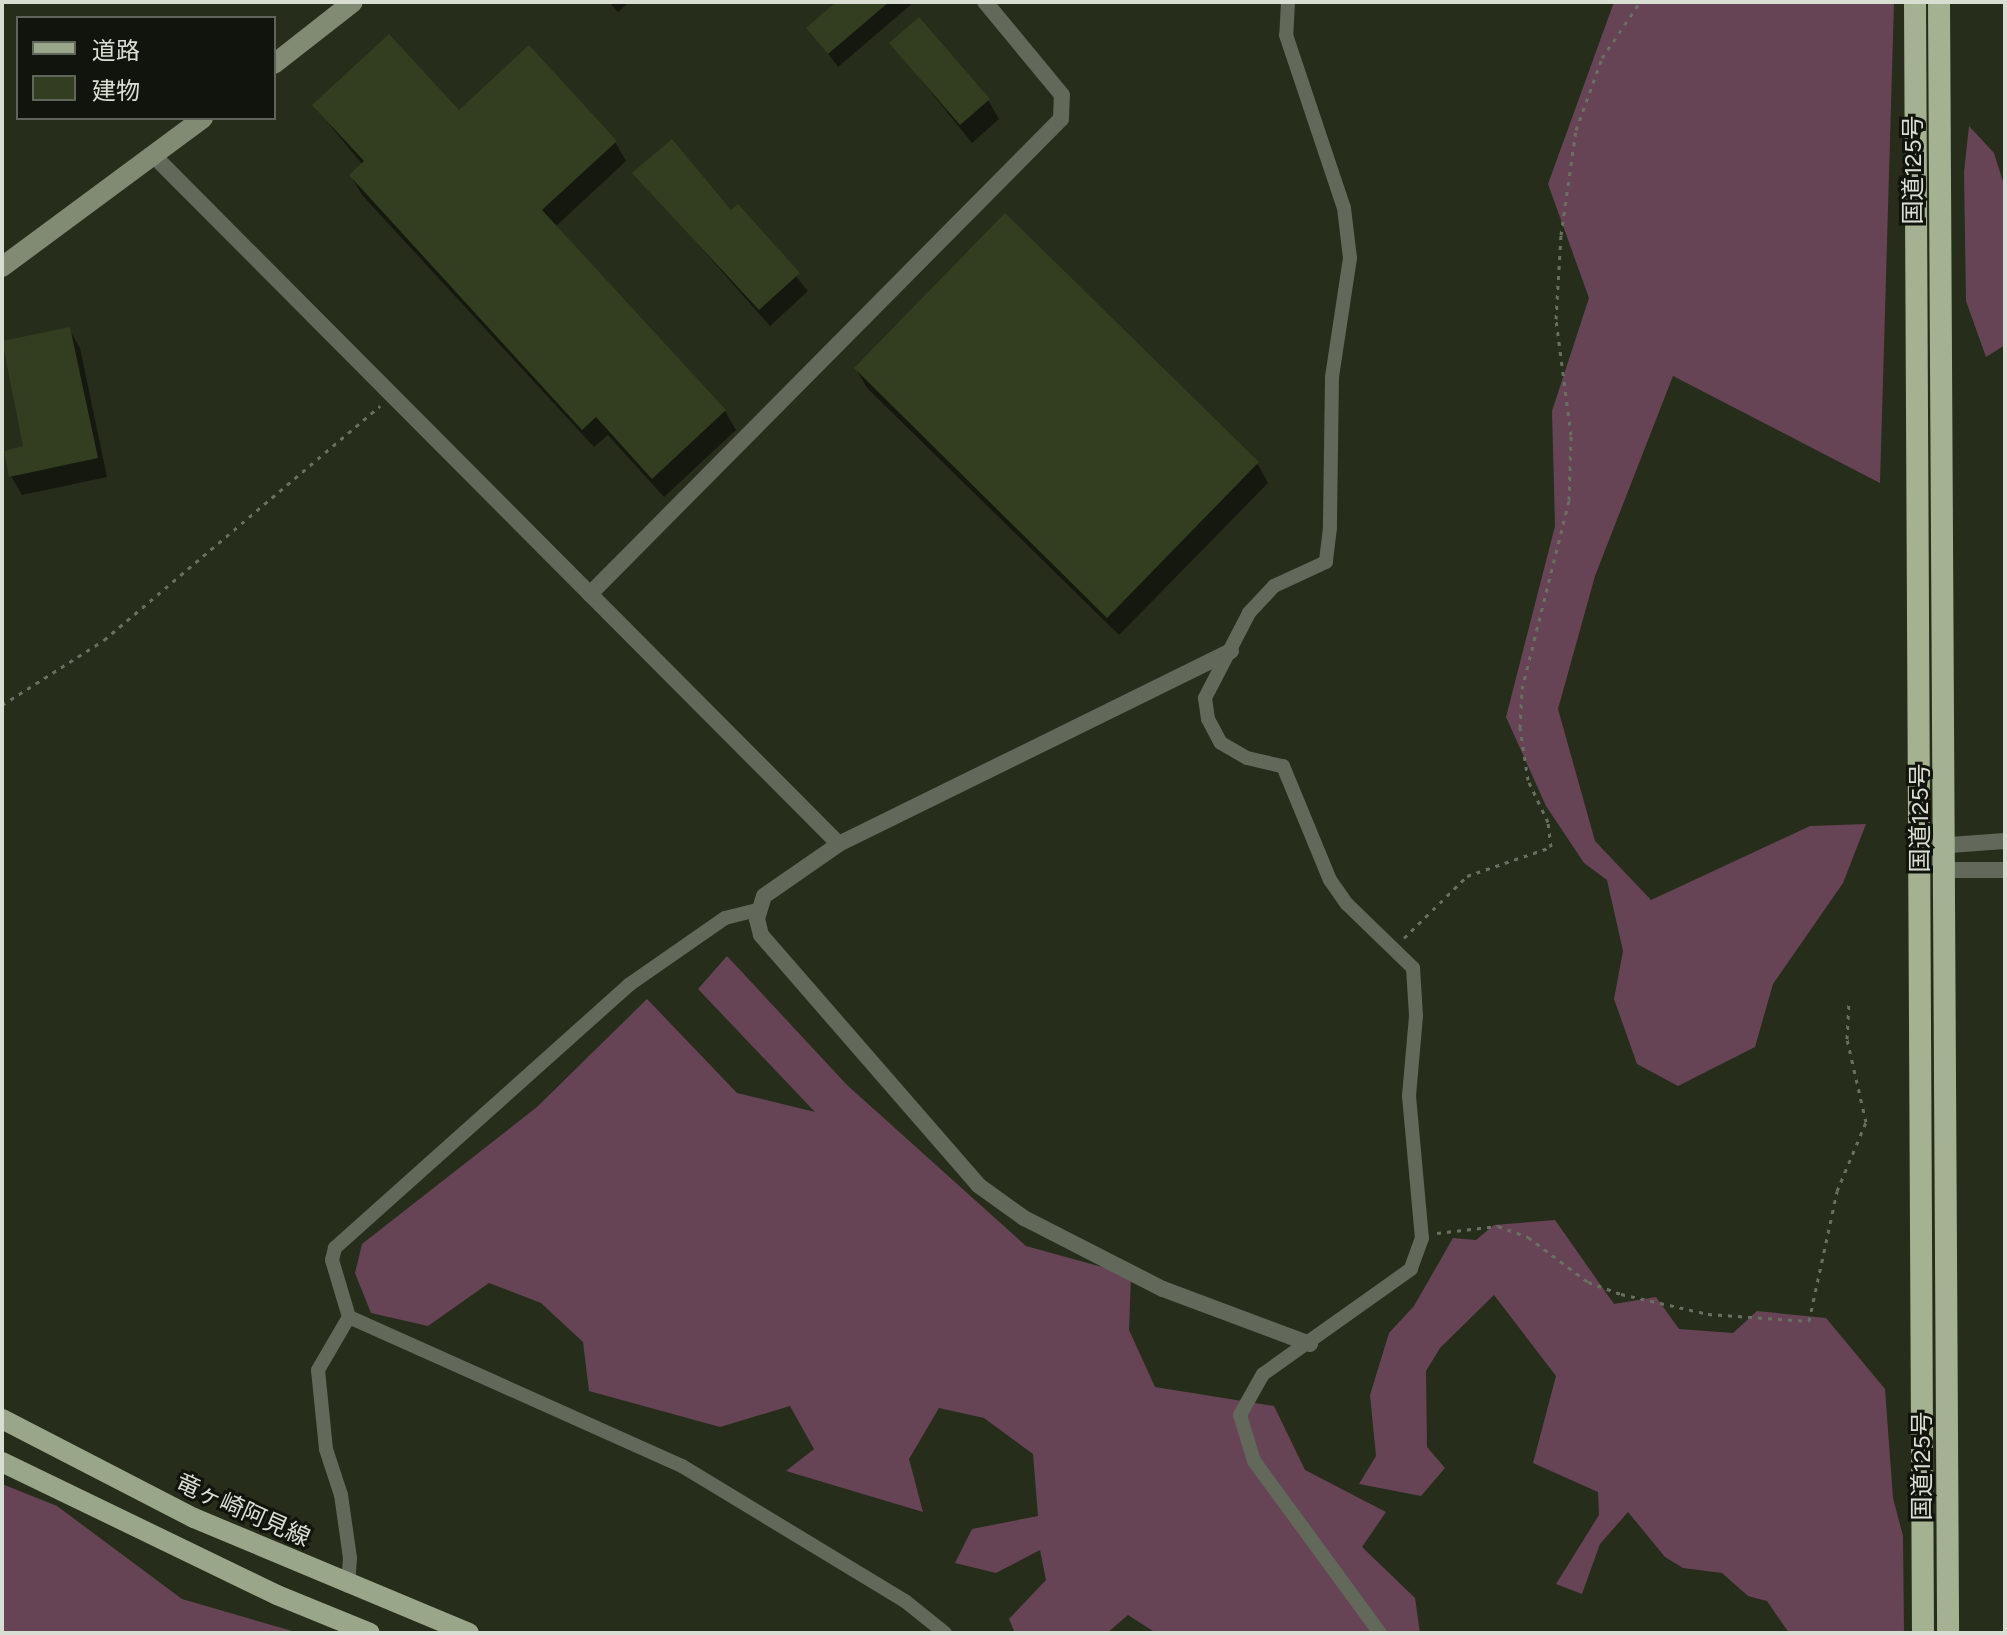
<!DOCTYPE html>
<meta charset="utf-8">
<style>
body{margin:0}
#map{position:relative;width:2007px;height:1635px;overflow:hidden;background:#262d1b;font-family:Figtree,"Noto Sans JP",sans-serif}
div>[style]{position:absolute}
.forest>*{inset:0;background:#645}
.shadow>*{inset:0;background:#0007}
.building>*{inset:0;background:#323e1f}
.path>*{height:3px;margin-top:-1.5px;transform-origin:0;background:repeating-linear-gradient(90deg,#697060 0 4px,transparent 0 10px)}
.minor>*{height:14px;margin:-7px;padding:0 7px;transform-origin:7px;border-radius:7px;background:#62685a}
.tertiary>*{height:16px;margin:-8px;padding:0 8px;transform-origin:8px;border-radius:8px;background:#62685a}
.secondary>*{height:20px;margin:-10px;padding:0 10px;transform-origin:10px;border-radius:10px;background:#818b74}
.primary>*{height:20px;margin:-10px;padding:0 10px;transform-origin:10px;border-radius:10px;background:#9aa689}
.trunk>*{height:22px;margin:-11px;padding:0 11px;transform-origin:11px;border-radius:11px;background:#a5b292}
span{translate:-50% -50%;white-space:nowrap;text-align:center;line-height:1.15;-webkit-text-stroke:6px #10140c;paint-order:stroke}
.street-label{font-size:24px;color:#d9ded3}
.frame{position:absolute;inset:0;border:4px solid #d9ded3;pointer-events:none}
.legend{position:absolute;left:16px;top:16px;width:260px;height:104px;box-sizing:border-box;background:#10140c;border:2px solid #60655c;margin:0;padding:10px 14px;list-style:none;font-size:24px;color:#d9ded3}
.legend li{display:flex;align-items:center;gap:16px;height:40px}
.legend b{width:40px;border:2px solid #60655c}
</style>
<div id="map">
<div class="forest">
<div style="clip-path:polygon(1614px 2px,1894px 2px,1880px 483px,1673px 376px,1595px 576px,1558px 709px,1595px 841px,1651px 900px,1810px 826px,1866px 824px,1843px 883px,1773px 984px,1755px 1047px,1678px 1086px,1637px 1064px,1614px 999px,1623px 951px,1607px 880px,1584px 863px,1546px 806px,1506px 717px,1555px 526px,1552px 411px,1589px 298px,1548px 184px)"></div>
<div style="clip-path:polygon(1969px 126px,1994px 153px,2005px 188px,2005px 345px,1986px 357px,1966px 301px,1964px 172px)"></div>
<div style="clip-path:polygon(727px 956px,847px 1085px,1026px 1246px,1131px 1275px,1129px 1330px,1155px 1387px,1274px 1406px,1305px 1470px,1386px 1512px,1362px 1547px,1415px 1598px,1420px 1633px,1156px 1633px,1128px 1615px,1107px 1633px,1015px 1633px,1009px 1619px,1046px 1580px,1040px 1550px,996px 1573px,955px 1563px,972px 1529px,1038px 1516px,1033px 1454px,984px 1418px,939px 1408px,909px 1459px,923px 1512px,786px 1471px,814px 1449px,790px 1406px,720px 1427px,589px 1391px,583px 1342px,541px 1303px,489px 1283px,428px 1326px,371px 1313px,355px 1273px,362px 1244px,537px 1107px,647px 999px,737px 1093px,815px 1112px,698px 989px)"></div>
<div style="clip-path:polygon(1555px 1220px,1614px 1304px,1656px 1297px,1679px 1329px,1733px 1333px,1757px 1311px,1826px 1318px,1885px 1389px,1893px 1498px,1903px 1536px,1904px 1633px,1789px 1633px,1767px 1601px,1748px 1596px,1722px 1573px,1683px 1568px,1665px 1557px,1628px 1512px,1600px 1544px,1582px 1594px,1556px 1584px,1599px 1515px,1598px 1492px,1533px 1463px,1556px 1376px,1494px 1295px,1440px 1348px,1426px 1371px,1427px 1447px,1445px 1468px,1421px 1496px,1359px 1484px,1376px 1456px,1370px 1395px,1389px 1333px,1414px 1306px,1453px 1238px,1476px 1240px,1494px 1225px)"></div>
<div style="clip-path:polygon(2px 1484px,57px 1506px,182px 1599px,299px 1633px,2px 1633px)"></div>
</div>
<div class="shadow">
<div style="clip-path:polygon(609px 2px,629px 2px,618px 12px)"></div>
<div style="clip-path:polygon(839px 2px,914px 2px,838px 67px,809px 28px)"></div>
<div style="clip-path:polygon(892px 44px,988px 100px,999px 119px,972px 143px)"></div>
<div style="clip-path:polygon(314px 106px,459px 113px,615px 142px,626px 161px,555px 227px,725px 411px,736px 430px,664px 497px,608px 435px,594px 447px,362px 195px,351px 176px,363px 165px)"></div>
<div style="clip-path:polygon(635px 173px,731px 213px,738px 207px,808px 291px,770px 326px)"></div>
<div style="clip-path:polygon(69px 329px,80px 348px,107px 477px,22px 495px,11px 476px,26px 448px,2px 343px)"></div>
<div style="clip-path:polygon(856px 369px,1257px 463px,1268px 483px,1119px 635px,867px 388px)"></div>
</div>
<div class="building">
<div style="clip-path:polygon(836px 2px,889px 2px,828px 54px,806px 28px)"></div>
<div style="clip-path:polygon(919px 17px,990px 99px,960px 125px,889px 43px)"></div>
<div style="clip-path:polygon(389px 34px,459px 110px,529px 45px,617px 141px,542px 210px,726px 410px,652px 479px,596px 417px,582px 430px,349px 175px,364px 161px,312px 105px)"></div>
<div style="clip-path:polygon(672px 139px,731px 210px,738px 204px,800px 273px,759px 310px,632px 173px)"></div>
<div style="clip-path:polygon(1005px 213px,1259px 462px,1107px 618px,854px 368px)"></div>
<div style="clip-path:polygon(70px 327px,98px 458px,9px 477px,4px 451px,23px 446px,2px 341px)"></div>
</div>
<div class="path">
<div style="left:2px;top:705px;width:121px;rotate:-32.5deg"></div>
<div style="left:104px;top:640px;width:362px;rotate:-40.3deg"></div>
<div style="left:1404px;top:938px;width:88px;rotate:-44.5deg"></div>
<div style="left:1467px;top:876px;width:89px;rotate:-19deg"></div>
<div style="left:1551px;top:847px;width:25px;rotate:-97deg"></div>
<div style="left:1548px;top:822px;width:47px;rotate:-115.5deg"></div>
<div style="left:1528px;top:780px;width:53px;rotate:-98.7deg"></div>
<div style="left:1520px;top:728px;width:39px;rotate:-87deg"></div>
<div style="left:1522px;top:689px;width:195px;rotate:-76deg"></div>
<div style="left:1569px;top:500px;width:65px;rotate:-88.2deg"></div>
<div style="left:1571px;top:435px;width:117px;rotate:-97.4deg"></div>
<div style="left:1556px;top:319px;width:84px;rotate:-86.6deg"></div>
<div style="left:1561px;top:235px;width:106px;rotate:-81.9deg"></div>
<div style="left:1576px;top:130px;width:77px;rotate:-70.1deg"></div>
<div style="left:1602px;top:58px;width:68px;rotate:-55.8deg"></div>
<div style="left:1437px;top:1233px;width:61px;rotate:-6.5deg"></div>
<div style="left:1498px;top:1226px;width:32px;rotate:20deg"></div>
<div style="left:1528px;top:1237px;width:75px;rotate:36.9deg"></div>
<div style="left:1588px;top:1282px;width:35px;rotate:20deg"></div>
<div style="left:1621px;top:1294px;width:89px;rotate:12.9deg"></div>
<div style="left:1708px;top:1314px;width:101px;rotate:4deg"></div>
<div style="left:1809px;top:1321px;width:133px;rotate:-77.8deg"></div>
<div style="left:1837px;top:1191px;width:75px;rotate:-67.2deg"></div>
<div style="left:1866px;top:1122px;width:85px;rotate:-102.9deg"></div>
<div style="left:1847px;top:1039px;width:36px;rotate:-87deg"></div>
</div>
<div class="minor">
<div style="left:1288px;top:2px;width:33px;rotate:93deg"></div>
<div style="left:1286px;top:35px;width:182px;rotate:71.5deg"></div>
<div style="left:1344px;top:208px;width:50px;rotate:83.2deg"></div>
<div style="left:1350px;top:258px;width:120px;rotate:98.6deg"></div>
<div style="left:1332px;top:377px;width:151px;rotate:90.8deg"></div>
<div style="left:1330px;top:528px;width:34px;rotate:97deg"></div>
<div style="left:1326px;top:562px;width:57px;rotate:155.2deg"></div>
<div style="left:1274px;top:586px;width:37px;rotate:133deg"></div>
<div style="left:1249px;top:613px;width:96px;rotate:117.4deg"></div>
<div style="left:1205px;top:698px;width:21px;rotate:82deg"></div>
<div style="left:1208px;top:719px;width:27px;rotate:62deg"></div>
<div style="left:1221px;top:743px;width:30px;rotate:30deg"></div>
<div style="left:1247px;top:758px;width:37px;rotate:13deg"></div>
<div style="left:1283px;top:766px;width:123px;rotate:67.6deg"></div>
<div style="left:1330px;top:880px;width:29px;rotate:55deg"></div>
<div style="left:1347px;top:904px;width:92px;rotate:44.1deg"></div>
<div style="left:1413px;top:968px;width:48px;rotate:86.4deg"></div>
<div style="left:1416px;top:1016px;width:80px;rotate:95deg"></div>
<div style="left:1409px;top:1096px;width:143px;rotate:84.8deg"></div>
<div style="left:1422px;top:1238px;width:33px;rotate:110deg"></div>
<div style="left:1411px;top:1269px;width:181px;rotate:144.6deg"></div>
<div style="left:1263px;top:1374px;width:47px;rotate:119.3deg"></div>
<div style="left:1240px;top:1415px;width:48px;rotate:73.1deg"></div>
<div style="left:1254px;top:1461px;width:213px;rotate:53.8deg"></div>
<div style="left:757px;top:910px;width:33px;rotate:166deg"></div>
<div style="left:725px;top:918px;width:116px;rotate:145.2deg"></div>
<div style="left:630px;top:984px;width:396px;rotate:138.2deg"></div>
<div style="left:335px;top:1248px;width:12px;rotate:104deg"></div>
<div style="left:332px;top:1260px;width:59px;rotate:73.4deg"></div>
<div style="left:349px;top:1317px;width:365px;rotate:24.1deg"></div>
<div style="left:682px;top:1466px;width:261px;rotate:31.2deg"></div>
<div style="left:905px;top:1601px;width:51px;rotate:38.7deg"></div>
<div style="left:348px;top:1586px;width:28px;rotate:-86deg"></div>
<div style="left:350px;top:1558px;width:64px;rotate:-98.1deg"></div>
<div style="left:341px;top:1495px;width:48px;rotate:-108.1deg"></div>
<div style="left:326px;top:1449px;width:79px;rotate:-95.8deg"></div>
<div style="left:318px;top:1370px;width:61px;rotate:-59.7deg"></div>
</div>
<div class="tertiary">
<div style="left:153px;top:155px;width:972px;rotate:45.13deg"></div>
<div style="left:590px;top:594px;width:669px;rotate:-45.24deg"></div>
<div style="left:1061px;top:119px;width:24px;rotate:-88deg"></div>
<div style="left:1062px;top:95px;width:121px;rotate:-129.6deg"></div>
<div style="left:1231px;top:651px;width:437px;rotate:153.8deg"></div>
<div style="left:839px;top:844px;width:91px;rotate:145.3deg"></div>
<div style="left:764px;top:896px;width:24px;rotate:107deg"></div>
<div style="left:757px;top:919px;width:16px;rotate:76deg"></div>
<div style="left:761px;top:935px;width:331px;rotate:49deg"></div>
<div style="left:978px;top:1185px;width:57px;rotate:35.7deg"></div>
<div style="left:1024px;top:1218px;width:156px;rotate:27.1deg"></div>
<div style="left:1163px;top:1289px;width:157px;rotate:20.5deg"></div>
<div style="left:1936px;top:846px;width:69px;rotate:-4.1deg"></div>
<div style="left:1918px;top:854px;width:32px;rotate:30deg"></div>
<div style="left:1946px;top:870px;width:59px"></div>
</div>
<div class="secondary">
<div style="left:274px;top:64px;width:100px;rotate:-38.1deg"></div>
<div style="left:2px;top:267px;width:250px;rotate:-36.5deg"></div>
</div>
<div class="primary">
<div style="left:2px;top:1419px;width:216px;rotate:27.3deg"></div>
<div style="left:194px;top:1518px;width:298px;rotate:22.7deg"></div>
<div style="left:2px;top:1462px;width:305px;rotate:25.8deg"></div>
<div style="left:277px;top:1595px;width:100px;rotate:22.2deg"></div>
</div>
<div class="trunk">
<div style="left:1915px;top:2px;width:1631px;rotate:89.72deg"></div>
<div style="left:1939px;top:2px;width:1631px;rotate:89.68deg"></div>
</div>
<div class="street-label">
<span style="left:1913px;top:170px;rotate:-90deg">国道125号</span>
<span style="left:1920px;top:818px;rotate:-90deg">国道125号</span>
<span style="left:1922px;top:1466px;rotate:-90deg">国道125号</span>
<span style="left:243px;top:1510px;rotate:24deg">竜ヶ崎阿見線</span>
</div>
<div class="frame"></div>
<ul class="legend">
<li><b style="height:10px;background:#9aa689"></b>道路</li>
<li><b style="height:22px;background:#323e1f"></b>建物</li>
</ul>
</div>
